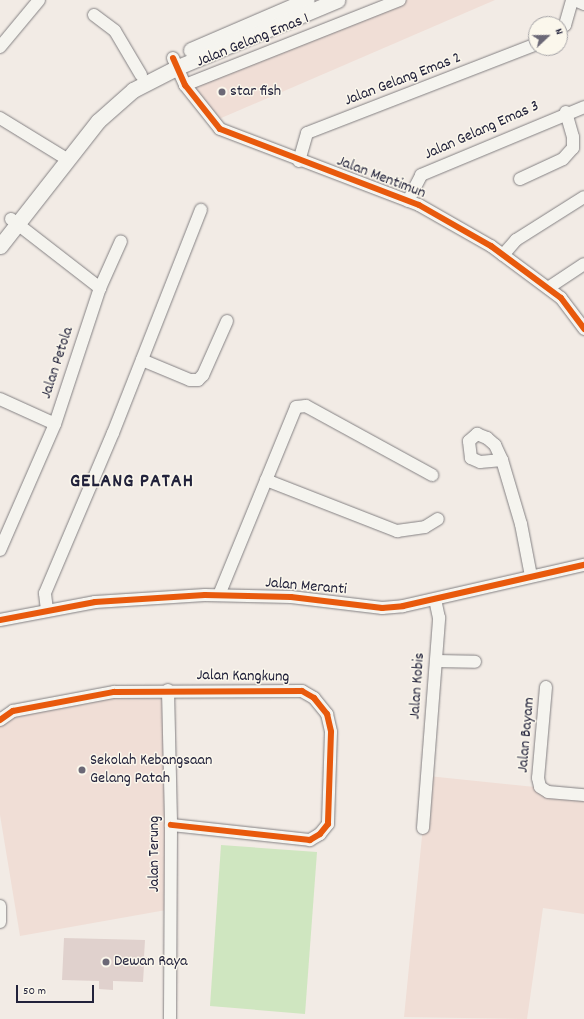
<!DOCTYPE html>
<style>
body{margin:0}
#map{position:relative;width:584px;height:1019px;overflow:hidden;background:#f2ebe5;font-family:Dekko,sans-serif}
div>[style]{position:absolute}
.built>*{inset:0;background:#f0ded6}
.green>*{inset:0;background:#cfe6c0}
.building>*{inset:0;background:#e0d1cd}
.roads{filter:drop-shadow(0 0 1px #848183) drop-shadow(0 0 1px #848183)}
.minor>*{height:12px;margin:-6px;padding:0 6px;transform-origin:6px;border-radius:6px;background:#f5f4ef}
.major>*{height:15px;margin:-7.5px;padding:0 7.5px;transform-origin:7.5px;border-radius:7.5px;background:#f5f4ef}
.cycleway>*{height:6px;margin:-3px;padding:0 3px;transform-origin:3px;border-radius:3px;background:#e8590c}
.dots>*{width:11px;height:11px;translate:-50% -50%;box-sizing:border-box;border:2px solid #fbf7ec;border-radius:50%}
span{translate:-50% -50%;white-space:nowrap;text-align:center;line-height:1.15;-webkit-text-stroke:3px #fbf7ec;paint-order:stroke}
.street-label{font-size:16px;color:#22223b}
.poi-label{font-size:16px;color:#22223b}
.left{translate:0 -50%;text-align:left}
.district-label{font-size:20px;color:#22223b;font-weight:700;letter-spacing:1px}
.north{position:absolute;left:528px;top:16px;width:40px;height:40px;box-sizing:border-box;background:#fbf7ec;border:1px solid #a4a2a5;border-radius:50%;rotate:68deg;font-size:11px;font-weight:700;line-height:16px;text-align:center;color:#22223b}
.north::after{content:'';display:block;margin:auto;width:14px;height:18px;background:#6b6876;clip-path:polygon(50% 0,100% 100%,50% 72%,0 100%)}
.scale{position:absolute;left:16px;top:985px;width:78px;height:18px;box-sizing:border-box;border:2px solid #22223b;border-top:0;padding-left:5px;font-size:12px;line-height:14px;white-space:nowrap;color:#22223b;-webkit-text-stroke:3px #fbf7ec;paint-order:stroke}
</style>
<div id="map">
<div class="built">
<div style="clip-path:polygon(400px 0,495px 0,212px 122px,185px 85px)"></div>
<div style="clip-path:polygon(164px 693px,166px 910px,20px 936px,0 815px,0 725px,23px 710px,73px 700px)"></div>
<div style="clip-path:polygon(428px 776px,584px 792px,584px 914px,543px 908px,527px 1019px,404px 1017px)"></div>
</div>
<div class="green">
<div style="clip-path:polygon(221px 845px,317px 852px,305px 1014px,210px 1006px)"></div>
</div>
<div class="building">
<div style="clip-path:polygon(64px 938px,145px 940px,144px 957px,150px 957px,149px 966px,144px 966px,143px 982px,113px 981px,113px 990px,99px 989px,99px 981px,62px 980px)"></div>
</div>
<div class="roads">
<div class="minor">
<div style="left:575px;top:0;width:10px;rotate:24deg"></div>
<div style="left:94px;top:15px;width:26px;rotate:37deg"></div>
<div style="left:115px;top:31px;width:51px;rotate:59.4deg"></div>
<div style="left:560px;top:28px;width:6px;rotate:-31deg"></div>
<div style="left:565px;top:25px;width:26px;rotate:-74deg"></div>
<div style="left:0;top:47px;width:61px;rotate:-50.3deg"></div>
<div style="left:173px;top:58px;width:30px;rotate:66deg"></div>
<div style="left:185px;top:85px;width:56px;rotate:51.5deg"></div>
<div style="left:220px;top:129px;width:213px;rotate:20.9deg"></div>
<div style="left:419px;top:205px;width:83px;rotate:29.7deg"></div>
<div style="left:491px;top:246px;width:87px;rotate:36.6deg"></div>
<div style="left:561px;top:298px;width:39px;rotate:53deg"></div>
<div style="left:185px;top:85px;width:231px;rotate:-21.6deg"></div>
<div style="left:0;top:118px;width:79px;rotate:31.5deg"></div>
<div style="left:299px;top:161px;width:29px;rotate:-74deg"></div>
<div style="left:307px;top:133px;width:246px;rotate:-21.2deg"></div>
<div style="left:520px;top:179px;width:47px;rotate:-24.9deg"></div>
<div style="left:563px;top:159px;width:15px;rotate:-48deg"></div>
<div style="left:573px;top:148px;width:11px;rotate:-90deg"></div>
<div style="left:573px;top:137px;width:26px;rotate:-106deg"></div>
<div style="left:408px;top:201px;width:29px;rotate:-63deg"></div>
<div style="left:421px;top:175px;width:177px;rotate:-22.6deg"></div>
<div style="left:11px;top:219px;width:113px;rotate:37.8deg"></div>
<div style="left:503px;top:255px;width:20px;rotate:-49deg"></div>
<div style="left:516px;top:240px;width:80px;rotate:-32.3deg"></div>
<div style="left:548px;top:288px;width:43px;rotate:-33.7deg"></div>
<div style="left:142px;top:360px;width:52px;rotate:22.6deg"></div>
<div style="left:190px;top:380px;width:8px"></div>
<div style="left:198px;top:380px;width:7px;rotate:-45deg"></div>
<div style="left:203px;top:375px;width:59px;rotate:-66deg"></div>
<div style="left:0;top:399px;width:60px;rotate:24.4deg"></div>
<div style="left:502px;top:460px;width:22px;rotate:175deg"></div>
<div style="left:480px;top:462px;width:10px;rotate:-156deg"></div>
<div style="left:471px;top:458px;width:17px;rotate:-97deg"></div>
<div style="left:469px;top:441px;width:11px;rotate:-41deg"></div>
<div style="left:477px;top:434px;width:11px;rotate:22deg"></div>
<div style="left:487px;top:438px;width:11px;rotate:41deg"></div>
<div style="left:495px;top:445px;width:17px;rotate:65deg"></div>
<div style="left:502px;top:460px;width:67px;rotate:73.5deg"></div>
<div style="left:521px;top:524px;width:53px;rotate:79.1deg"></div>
<div style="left:266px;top:480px;width:141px;rotate:21.3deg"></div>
<div style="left:397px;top:531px;width:28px;rotate:-8deg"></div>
<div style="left:425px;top:527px;width:15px;rotate:-32deg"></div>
<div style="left:0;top:550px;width:137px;rotate:-66.4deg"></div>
<div style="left:55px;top:424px;width:143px;rotate:-71.7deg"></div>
<div style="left:100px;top:288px;width:51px;rotate:-65.9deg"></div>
<div style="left:219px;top:595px;width:203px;rotate:-67.7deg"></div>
<div style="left:296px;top:407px;width:10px;rotate:-6deg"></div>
<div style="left:306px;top:406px;width:144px;rotate:28.7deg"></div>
<div style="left:47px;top:610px;width:17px;rotate:-97deg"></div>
<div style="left:45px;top:593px;width:174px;rotate:-67deg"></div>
<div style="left:113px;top:433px;width:240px;rotate:-68.5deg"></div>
<div style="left:0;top:620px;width:97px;rotate:-10.7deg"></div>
<div style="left:95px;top:602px;width:110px;rotate:-3.6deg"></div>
<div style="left:205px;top:595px;width:86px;rotate:1.3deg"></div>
<div style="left:291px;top:597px;width:92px;rotate:6.9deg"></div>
<div style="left:382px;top:608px;width:21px;rotate:-5deg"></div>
<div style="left:403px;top:606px;width:186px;rotate:-12.8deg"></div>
<div style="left:436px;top:661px;width:39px;rotate:1deg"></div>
<div style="left:546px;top:687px;width:91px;rotate:95deg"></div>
<div style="left:538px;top:778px;width:9px;rotate:77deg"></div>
<div style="left:540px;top:787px;width:9px;rotate:32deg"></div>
<div style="left:548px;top:792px;width:36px;rotate:5deg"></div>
<div style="left:168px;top:690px;width:135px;rotate:88.7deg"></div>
<div style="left:171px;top:825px;width:194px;rotate:90.3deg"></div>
<div style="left:0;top:720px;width:16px;rotate:-35deg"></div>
<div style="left:13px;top:711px;width:103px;rotate:-10.7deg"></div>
<div style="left:114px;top:692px;width:188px;rotate:-0.3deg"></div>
<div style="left:302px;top:691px;width:14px;rotate:30deg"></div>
<div style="left:314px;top:698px;width:21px;rotate:51deg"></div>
<div style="left:327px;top:714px;width:18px;rotate:77deg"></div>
<div style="left:331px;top:732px;width:92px;rotate:91.9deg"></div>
<div style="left:328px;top:824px;width:13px;rotate:129deg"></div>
<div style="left:320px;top:834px;width:12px;rotate:149deg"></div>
<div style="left:310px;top:840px;width:140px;rotate:-173.8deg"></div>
<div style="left:423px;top:828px;width:211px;rotate:-85.6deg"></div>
<div style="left:439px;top:618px;width:19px;rotate:-102deg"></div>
<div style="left:0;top:906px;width:16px;rotate:90deg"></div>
</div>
<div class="major">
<div style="left:191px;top:50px;width:126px;rotate:-23.3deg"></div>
<div style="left:0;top:246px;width:159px;rotate:-51.9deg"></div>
<div style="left:98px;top:121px;width:47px;rotate:-41.5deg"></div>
<div style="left:133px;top:90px;width:51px;rotate:-27.1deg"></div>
<div style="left:178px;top:67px;width:173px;rotate:-22.8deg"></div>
</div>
</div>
<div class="cycleway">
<div style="left:173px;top:58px;width:30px;rotate:66deg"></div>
<div style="left:185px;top:85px;width:56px;rotate:51.5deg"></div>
<div style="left:220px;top:129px;width:213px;rotate:20.9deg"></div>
<div style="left:419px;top:205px;width:83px;rotate:29.7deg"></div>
<div style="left:491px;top:246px;width:87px;rotate:36.6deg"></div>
<div style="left:561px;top:298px;width:39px;rotate:53deg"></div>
<div style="left:0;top:620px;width:97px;rotate:-10.7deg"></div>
<div style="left:95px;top:602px;width:110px;rotate:-3.6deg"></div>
<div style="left:205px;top:595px;width:86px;rotate:1.3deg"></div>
<div style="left:291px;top:597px;width:92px;rotate:6.9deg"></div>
<div style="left:382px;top:608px;width:21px;rotate:-5deg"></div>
<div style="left:403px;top:606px;width:186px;rotate:-12.8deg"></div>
<div style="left:0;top:720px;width:16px;rotate:-35deg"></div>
<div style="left:13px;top:711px;width:103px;rotate:-10.7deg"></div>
<div style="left:114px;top:692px;width:188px;rotate:-0.3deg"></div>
<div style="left:302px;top:691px;width:14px;rotate:30deg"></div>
<div style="left:314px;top:698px;width:21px;rotate:51deg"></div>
<div style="left:327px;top:714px;width:18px;rotate:77deg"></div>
<div style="left:331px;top:732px;width:92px;rotate:91.9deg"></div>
<div style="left:328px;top:824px;width:13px;rotate:129deg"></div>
<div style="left:320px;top:834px;width:12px;rotate:149deg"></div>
<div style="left:310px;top:840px;width:140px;rotate:-173.8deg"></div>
</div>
<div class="dots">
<div style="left:222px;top:92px;background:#6b6876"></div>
<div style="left:82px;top:770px;background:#6b6876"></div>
<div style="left:106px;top:962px;background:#6b6876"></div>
</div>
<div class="street-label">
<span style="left:253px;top:41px;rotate:-22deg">Jalan Gelang Emas 1</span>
<span style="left:403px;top:80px;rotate:-21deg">Jalan Gelang Emas 2</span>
<span style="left:482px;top:131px;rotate:-24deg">Jalan Gelang Emas 3</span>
<span style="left:381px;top:178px;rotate:21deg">Jalan Mentimun</span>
<span style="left:58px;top:363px;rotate:-72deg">Jalan Petola</span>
<span style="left:306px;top:587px;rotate:5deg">Jalan Meranti</span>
<span style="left:243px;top:677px;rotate:1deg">Jalan Kangkung</span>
<span style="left:418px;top:686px;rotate:-86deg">Jalan Kobis</span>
<span style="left:527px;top:735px;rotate:-85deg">Jalan Bayam</span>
<span style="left:155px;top:854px;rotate:-90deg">Jalan Terung</span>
</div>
<div class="poi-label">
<span class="left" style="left:230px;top:92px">star fish</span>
<span class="left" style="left:90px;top:770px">Sekolah Kebangsaan<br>Gelang Patah</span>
<span class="left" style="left:114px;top:962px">Dewan Raya</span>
</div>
<div class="district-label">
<span style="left:132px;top:482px">GELANG PATAH</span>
</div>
<div class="north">N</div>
<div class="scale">50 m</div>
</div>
